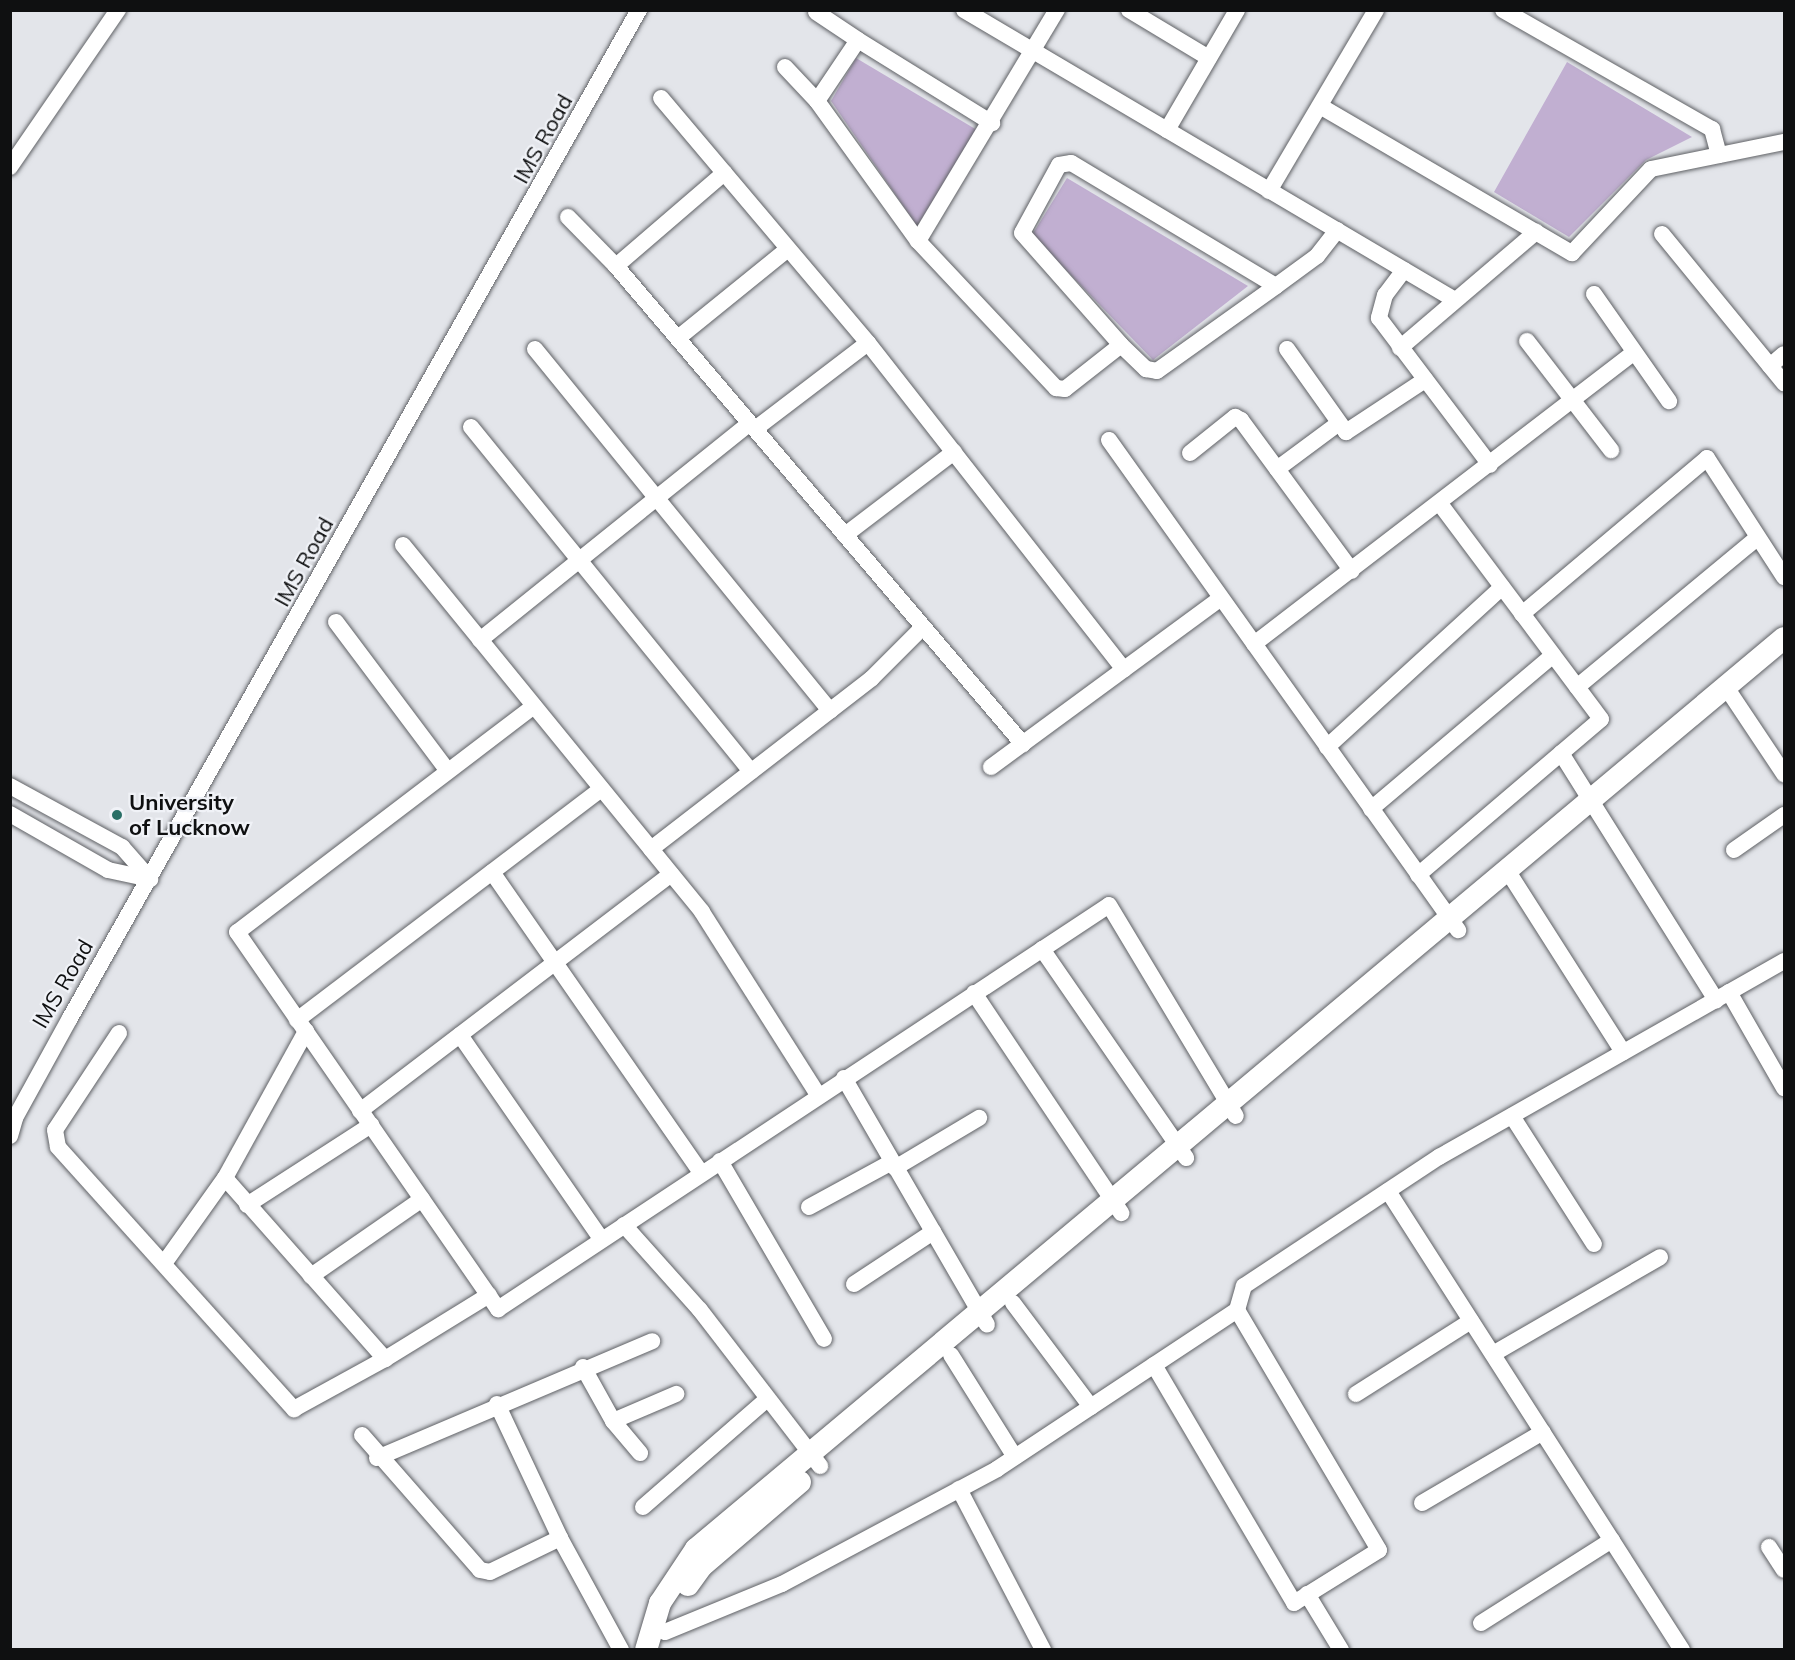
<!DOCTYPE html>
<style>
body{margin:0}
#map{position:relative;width:1795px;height:1660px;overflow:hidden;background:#e3e5ea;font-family:Mulish,sans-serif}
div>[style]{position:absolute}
.green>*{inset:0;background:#c1afd1}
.roads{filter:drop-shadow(0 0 2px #5f6165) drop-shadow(0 0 2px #5f6165)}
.street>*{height:16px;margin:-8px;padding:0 8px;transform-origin:8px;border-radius:8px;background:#fff}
.secondary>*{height:22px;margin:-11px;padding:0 11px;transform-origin:11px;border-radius:11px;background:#fff}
.dots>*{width:16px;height:16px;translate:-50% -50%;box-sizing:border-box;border:3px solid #f0f2f7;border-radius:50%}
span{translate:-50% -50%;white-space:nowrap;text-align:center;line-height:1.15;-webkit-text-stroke:4.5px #f0f2f7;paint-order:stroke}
.street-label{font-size:22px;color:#0f1011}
.poi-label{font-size:22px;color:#0f1011;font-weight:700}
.left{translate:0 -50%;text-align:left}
.frame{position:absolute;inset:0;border:12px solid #0f1011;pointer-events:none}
</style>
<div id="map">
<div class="green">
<div style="clip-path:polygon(856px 58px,977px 130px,917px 226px,831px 101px)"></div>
<div style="clip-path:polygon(1567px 62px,1692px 137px,1646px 160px,1569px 237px,1494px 192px)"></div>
<div style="clip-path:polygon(1067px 178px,1248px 286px,1153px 360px,1032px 235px)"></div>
</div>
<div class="roads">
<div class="street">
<div style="left:964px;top:10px;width:570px;rotate:30.57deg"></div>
<div style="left:1129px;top:10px;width:93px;rotate:31deg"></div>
<div style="left:1503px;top:10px;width:241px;rotate:29.7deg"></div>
<div style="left:1712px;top:129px;width:27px;rotate:75deg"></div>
<div style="left:816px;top:12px;width:50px;rotate:33.7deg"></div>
<div style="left:785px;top:67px;width:47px;rotate:46.7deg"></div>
<div style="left:817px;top:101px;width:173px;rotate:54.2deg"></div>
<div style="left:918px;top:241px;width:202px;rotate:46.8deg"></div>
<div style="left:1056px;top:388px;width:9px;rotate:6deg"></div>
<div style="left:1065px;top:389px;width:71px;rotate:-38.2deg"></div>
<div style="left:661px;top:98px;width:321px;rotate:49.8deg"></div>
<div style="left:868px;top:343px;width:415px;rotate:51.9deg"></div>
<div style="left:817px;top:101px;width:73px;rotate:-56.1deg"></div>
<div style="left:858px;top:40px;width:158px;rotate:31.8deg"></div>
<div style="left:1320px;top:106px;width:292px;rotate:30.3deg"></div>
<div style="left:1572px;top:253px;width:115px;rotate:-46.8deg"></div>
<div style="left:1651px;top:169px;width:136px;rotate:-11.5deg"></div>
<div style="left:1167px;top:130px;width:139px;rotate:-59.7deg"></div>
<div style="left:10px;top:167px;width:191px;rotate:-55.5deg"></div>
<div style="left:1269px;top:191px;width:210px;rotate:-59.4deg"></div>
<div style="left:568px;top:217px;width:69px;rotate:45.6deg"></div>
<div style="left:616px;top:266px;width:628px;rotate:49.59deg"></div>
<div style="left:1662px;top:234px;width:193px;rotate:50.7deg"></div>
<div style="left:918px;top:241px;width:270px;rotate:-59deg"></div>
<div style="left:616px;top:266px;width:143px;rotate:-40.7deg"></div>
<div style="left:1404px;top:270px;width:31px;rotate:127deg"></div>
<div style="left:1385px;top:295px;width:24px;rotate:105deg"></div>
<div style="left:1379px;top:318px;width:184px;rotate:52.9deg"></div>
<div style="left:1276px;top:286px;width:239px;rotate:-149deg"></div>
<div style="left:1071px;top:163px;width:12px;rotate:171deg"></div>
<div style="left:1059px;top:165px;width:77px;rotate:118.6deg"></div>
<div style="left:1022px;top:233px;width:149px;rotate:48.5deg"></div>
<div style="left:1121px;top:345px;width:35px;rotate:44deg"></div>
<div style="left:1146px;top:369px;width:11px;rotate:10deg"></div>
<div style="left:1157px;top:371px;width:146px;rotate:-35.5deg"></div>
<div style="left:1276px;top:286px;width:51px;rotate:-36.2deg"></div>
<div style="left:1317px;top:256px;width:33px;rotate:-52deg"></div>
<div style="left:1594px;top:294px;width:131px;rotate:55deg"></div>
<div style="left:678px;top:338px;width:141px;rotate:-39deg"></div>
<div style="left:1527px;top:341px;width:138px;rotate:52.4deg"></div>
<div style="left:1400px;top:348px;width:179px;rotate:-40.5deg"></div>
<div style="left:535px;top:349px;width:467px;rotate:50.8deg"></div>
<div style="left:1287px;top:349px;width:102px;rotate:54.6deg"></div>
<div style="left:1346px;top:432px;width:95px;rotate:-33.4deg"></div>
<div style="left:1770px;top:366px;width:18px;rotate:-41deg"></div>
<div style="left:471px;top:427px;width:444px;rotate:50.9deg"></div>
<div style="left:755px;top:429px;width:142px;rotate:-37.3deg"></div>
<div style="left:1109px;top:440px;width:602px;rotate:54.54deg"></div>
<div style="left:1190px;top:453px;width:58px;rotate:-38.7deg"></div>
<div style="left:1235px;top:417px;width:7px;rotate:27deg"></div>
<div style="left:1241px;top:420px;width:187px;rotate:53.7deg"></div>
<div style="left:1277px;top:469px;width:77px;rotate:-36.6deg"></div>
<div style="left:845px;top:535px;width:137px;rotate:-37.3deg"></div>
<div style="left:403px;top:545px;width:473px;rotate:50.8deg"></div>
<div style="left:702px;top:912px;width:217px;rotate:57.6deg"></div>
<div style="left:1522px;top:614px;width:242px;rotate:-40.1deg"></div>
<div style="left:1707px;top:458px;width:142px;rotate:57.1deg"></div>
<div style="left:336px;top:622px;width:186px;rotate:53.1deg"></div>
<div style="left:480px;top:640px;width:346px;rotate:-38.8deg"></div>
<div style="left:1254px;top:644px;width:478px;rotate:-37.5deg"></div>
<div style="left:1577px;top:687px;width:234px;rotate:-39.6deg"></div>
<div style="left:1726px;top:687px;width:105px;rotate:56.3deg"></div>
<div style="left:534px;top:706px;width:373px;rotate:142.7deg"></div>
<div style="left:237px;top:932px;width:459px;rotate:55.3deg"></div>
<div style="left:498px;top:1309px;width:732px;rotate:-33.47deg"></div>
<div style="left:1109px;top:905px;width:246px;rotate:59deg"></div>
<div style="left:1327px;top:747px;width:237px;rotate:-42.4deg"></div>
<div style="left:1561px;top:753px;width:292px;rotate:57.9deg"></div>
<div style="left:991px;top:767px;width:285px;rotate:-36.3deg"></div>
<div style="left:10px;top:786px;width:128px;rotate:28.6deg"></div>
<div style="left:122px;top:847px;width:43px;rotate:48.8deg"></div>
<div style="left:1371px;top:809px;width:238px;rotate:-40.2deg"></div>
<div style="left:10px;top:814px;width:113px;rotate:29.7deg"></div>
<div style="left:108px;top:870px;width:43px;rotate:12.1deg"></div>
<div style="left:651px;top:849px;width:279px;rotate:-37.7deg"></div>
<div style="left:872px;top:678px;width:72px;rotate:-45deg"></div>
<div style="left:1734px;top:850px;width:61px;rotate:-35deg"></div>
<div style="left:1507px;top:870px;width:216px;rotate:57.5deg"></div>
<div style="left:492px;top:872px;width:366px;rotate:55.2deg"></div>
<div style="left:1418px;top:875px;width:240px;rotate:-40.4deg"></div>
<div style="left:1601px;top:719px;width:269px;rotate:-126.8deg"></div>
<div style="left:1042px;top:949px;width:254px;rotate:55.4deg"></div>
<div style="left:1729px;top:992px;width:111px;rotate:60.2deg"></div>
<div style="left:974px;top:993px;width:265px;rotate:56.2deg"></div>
<div style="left:297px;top:1020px;width:382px;rotate:-37.2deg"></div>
<div style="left:119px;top:1033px;width:116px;rotate:123.4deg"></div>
<div style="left:55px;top:1130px;width:17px;rotate:80deg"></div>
<div style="left:58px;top:1147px;width:353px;rotate:48deg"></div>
<div style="left:294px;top:1409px;width:104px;rotate:-28.8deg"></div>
<div style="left:460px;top:1035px;width:249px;rotate:55.3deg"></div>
<div style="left:844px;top:1078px;width:285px;rotate:59.9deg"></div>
<div style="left:360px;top:1111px;width:391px;rotate:-37.3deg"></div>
<div style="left:1512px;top:1116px;width:152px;rotate:57.4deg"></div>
<div style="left:10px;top:1136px;width:19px;rotate:-74deg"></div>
<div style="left:15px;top:1118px;width:114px;rotate:-61.2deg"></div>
<div style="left:70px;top:1018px;width:1158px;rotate:-60.56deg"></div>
<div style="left:720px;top:1161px;width:206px;rotate:59.7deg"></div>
<div style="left:895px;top:1168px;width:98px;rotate:-30.8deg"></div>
<div style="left:225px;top:1178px;width:242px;rotate:48.5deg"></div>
<div style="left:385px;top:1359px;width:122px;rotate:-31.6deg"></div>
<div style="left:1388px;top:1191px;width:545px;rotate:57.36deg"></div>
<div style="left:247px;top:1205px;width:148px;rotate:-32.8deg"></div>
<div style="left:809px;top:1207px;width:94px;rotate:-28.5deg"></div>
<div style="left:624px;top:1225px;width:114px;rotate:48.2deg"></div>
<div style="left:700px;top:1310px;width:197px;rotate:52.4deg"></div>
<div style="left:165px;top:1262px;width:103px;rotate:-54.5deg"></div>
<div style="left:225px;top:1178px;width:168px;rotate:-61.1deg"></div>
<div style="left:311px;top:1276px;width:135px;rotate:-34.7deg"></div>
<div style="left:854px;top:1284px;width:95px;rotate:-33.4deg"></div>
<div style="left:1013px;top:1303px;width:130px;rotate:53.1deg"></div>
<div style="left:1493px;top:1354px;width:193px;rotate:-30.1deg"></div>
<div style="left:951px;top:1355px;width:120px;rotate:57.9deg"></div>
<div style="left:1154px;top:1365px;width:276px;rotate:59.5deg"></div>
<div style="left:1294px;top:1603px;width:100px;rotate:-31.9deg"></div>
<div style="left:1379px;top:1550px;width:279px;rotate:-120.6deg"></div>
<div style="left:583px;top:1367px;width:62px;rotate:60.9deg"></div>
<div style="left:613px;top:1421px;width:42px;rotate:49.8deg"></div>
<div style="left:1356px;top:1394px;width:136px;rotate:-32.4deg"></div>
<div style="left:497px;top:1404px;width:148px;rotate:64.8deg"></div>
<div style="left:560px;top:1538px;width:128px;rotate:61.4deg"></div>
<div style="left:613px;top:1421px;width:69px;rotate:-23.2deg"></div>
<div style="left:362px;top:1435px;width:179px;rotate:48.8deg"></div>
<div style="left:480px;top:1570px;width:10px;rotate:11deg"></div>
<div style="left:490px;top:1572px;width:78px;rotate:-25.9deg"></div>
<div style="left:377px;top:1458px;width:299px;rotate:-23deg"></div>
<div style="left:959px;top:1489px;width:182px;rotate:62.4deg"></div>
<div style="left:1422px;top:1503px;width:140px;rotate:-30.4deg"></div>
<div style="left:643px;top:1507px;width:163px;rotate:-41deg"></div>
<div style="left:1769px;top:1547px;width:27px;rotate:57deg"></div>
<div style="left:1307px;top:1594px;width:66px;rotate:58.7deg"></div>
<div style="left:1481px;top:1623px;width:155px;rotate:-32.4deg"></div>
<div style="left:665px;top:1632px;width:126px;rotate:-22.3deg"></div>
<div style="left:782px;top:1584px;width:244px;rotate:-28.1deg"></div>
<div style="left:997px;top:1469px;width:288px;rotate:-33.5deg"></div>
<div style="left:1237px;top:1310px;width:25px;rotate:-74deg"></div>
<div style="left:1244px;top:1286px;width:234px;rotate:-33.5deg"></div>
<div style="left:1439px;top:1157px;width:397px;rotate:-29.6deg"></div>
</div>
<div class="secondary">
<div style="left:688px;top:1585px;width:24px;rotate:-54deg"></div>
<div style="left:702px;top:1566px;width:129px;rotate:-40.6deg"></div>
<div style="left:646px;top:1650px;width:49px;rotate:-73.4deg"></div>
<div style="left:660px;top:1603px;width:65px;rotate:-56.3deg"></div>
<div style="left:696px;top:1549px;width:1419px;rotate:-39.94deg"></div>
</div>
</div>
<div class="dots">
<div style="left:117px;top:815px;background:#296f66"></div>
</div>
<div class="street-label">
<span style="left:543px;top:139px;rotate:-61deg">IMS Road</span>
<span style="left:304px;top:562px;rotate:-61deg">IMS Road</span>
<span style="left:63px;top:984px;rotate:-60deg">IMS Road</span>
</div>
<div class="poi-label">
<span class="left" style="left:129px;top:815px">University<br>of Lucknow</span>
</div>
<div class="frame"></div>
</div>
